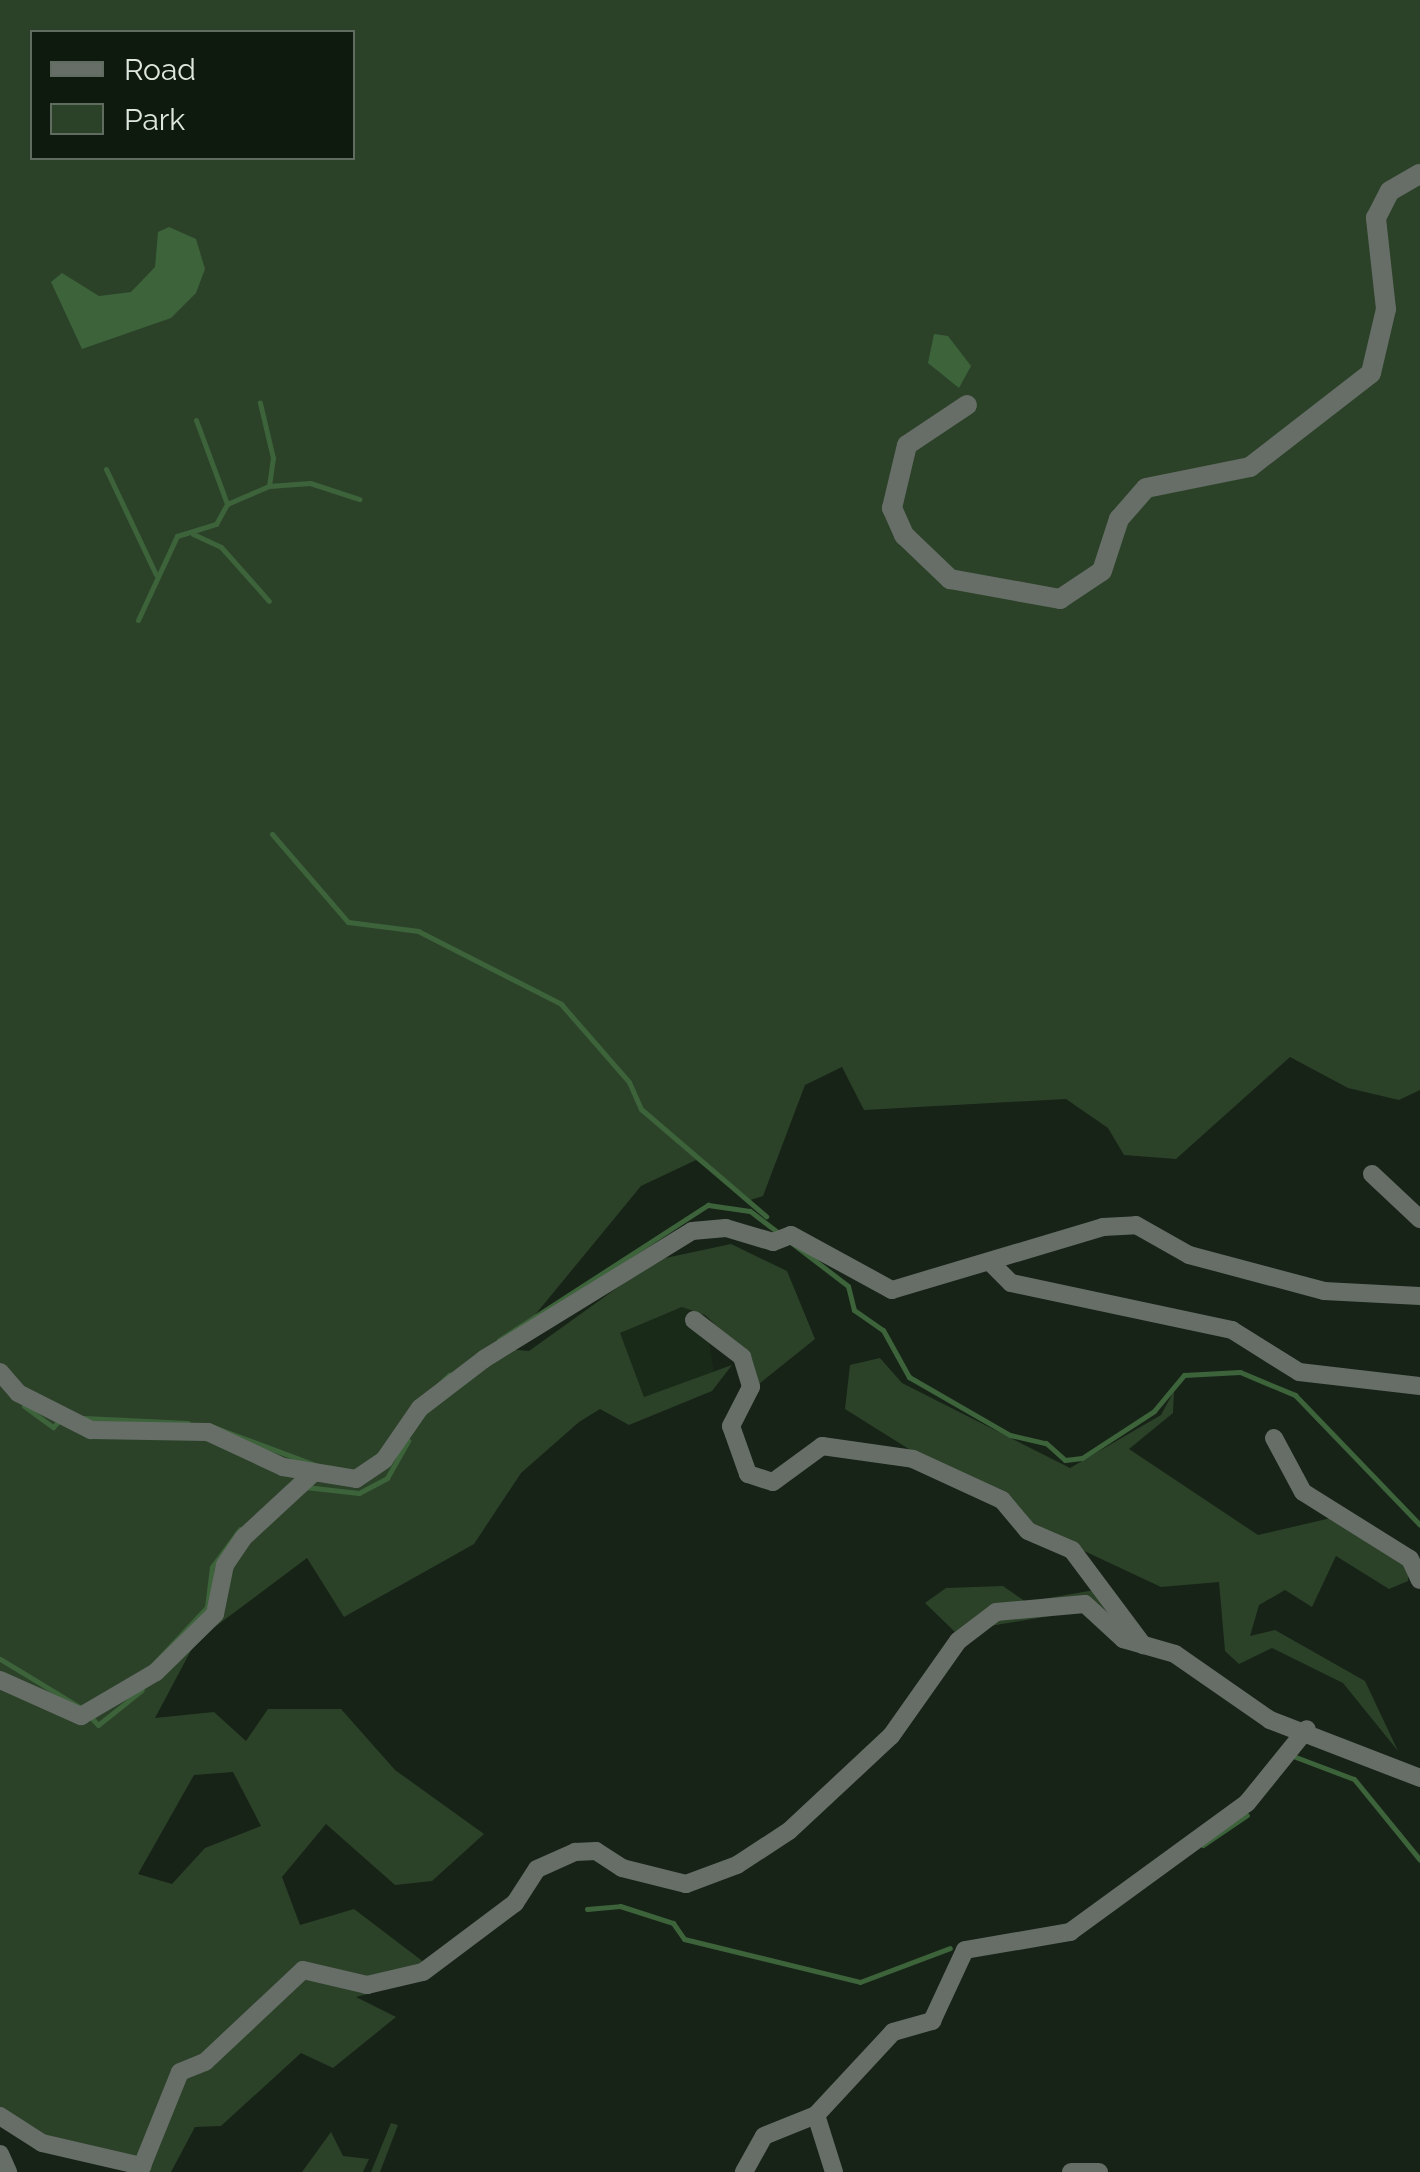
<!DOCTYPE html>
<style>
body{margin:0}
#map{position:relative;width:1420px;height:2172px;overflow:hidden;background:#172317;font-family:Raleway,sans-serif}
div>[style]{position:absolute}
.built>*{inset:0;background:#192a18}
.green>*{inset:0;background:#2b4229}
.water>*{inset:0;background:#3d633b}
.stream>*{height:5px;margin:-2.5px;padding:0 2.5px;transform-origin:2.5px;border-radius:2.5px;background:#3d633b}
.minor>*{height:18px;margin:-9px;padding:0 9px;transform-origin:9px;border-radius:9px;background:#676e67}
.tertiary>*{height:20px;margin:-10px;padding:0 10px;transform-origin:10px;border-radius:10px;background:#676e67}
span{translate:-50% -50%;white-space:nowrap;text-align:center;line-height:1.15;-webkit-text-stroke:8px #0e1a0e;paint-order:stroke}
.legend{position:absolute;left:30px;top:30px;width:325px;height:130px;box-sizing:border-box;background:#0e1a0e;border:2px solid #616c61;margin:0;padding:12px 18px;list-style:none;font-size:30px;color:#dee6dd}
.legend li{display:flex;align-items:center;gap:20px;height:50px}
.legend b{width:50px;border:2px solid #616c61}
</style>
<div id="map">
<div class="built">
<div style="clip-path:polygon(682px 1307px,705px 1315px,714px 1372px,644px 1397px,619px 1333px)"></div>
</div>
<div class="green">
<div style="clip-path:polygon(evenodd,0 0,1420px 0,1420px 1090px,1399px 1100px,1348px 1088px,1290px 1057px,1176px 1159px,1124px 1155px,1108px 1128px,1066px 1099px,864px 1110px,842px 1067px,805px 1085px,763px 1196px,747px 1201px,696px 1160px,641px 1186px,507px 1349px,529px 1351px,656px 1260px,731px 1244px,787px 1271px,815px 1339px,759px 1384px,746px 1354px,705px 1315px,682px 1307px,620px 1333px,644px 1397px,732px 1365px,712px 1391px,629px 1425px,600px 1409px,579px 1422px,521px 1473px,474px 1544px,344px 1617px,307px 1558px,196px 1641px,155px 1718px,214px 1712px,246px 1741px,268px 1709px,341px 1709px,395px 1770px,484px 1834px,432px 1881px,395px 1885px,326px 1824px,282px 1877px,300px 1925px,354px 1909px,425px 1963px,409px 1983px,356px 1997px,396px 2017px,333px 2068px,301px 2053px,221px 2126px,195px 2127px,171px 2172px,131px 2172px,44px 2140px,0 2110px,0 0,32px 32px,352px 32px,352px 158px,32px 158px,32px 32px,0 0,233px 1772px,261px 1826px,205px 1848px,172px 1884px,138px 1874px,194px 1775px,233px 1772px)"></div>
<div style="clip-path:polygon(880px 1358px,902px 1383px,1070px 1468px,1161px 1415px,1174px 1391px,1173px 1413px,1129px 1449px,1258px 1535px,1331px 1518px,1408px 1563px,1408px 1581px,1389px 1589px,1336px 1556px,1312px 1607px,1285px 1590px,1259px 1605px,1250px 1636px,1275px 1630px,1365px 1681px,1398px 1751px,1343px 1683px,1272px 1648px,1239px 1664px,1225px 1651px,1219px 1582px,1161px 1587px,1033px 1527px,845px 1409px,850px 1365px)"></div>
<div style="clip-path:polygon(1003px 1586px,1026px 1602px,1100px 1589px,1125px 1632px,1091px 1609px,955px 1632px,925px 1603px,946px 1588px)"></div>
<div style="clip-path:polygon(391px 2123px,398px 2125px,380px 2172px,371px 2172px)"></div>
<div style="clip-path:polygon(331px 2132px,343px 2156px,369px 2159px,363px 2172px,302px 2172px)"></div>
</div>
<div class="water">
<div style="clip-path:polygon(169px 227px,196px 239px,205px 269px,196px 293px,171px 318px,82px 349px,51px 282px,62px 273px,99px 296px,131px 292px,155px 267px,158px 232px)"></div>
<div style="clip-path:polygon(934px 334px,948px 336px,971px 366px,959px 388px,928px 363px)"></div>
</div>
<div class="stream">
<div style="left:196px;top:420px;width:90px;rotate:69.7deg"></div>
<div style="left:106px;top:469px;width:117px;rotate:64.7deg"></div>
<div style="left:269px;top:486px;width:41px;rotate:-4.2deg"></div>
<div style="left:310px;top:483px;width:52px;rotate:18.1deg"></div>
<div style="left:193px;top:534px;width:31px;rotate:25deg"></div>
<div style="left:221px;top:547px;width:72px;rotate:48.4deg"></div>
<div style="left:138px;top:620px;width:93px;rotate:-65.1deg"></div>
<div style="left:177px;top:536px;width:41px;rotate:-17.1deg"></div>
<div style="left:216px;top:524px;width:23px;rotate:-61deg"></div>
<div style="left:227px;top:504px;width:46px;rotate:-23.2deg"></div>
<div style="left:269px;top:486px;width:28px;rotate:-82deg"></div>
<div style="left:273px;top:458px;width:57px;rotate:-103.3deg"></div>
<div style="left:272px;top:834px;width:116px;rotate:49.2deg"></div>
<div style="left:348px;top:922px;width:71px;rotate:7.3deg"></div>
<div style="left:418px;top:931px;width:161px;rotate:27deg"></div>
<div style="left:561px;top:1004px;width:103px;rotate:48.9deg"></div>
<div style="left:629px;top:1082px;width:30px;rotate:66deg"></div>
<div style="left:641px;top:1109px;width:165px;rotate:40.6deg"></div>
<div style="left:499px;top:1340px;width:249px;rotate:-32.9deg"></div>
<div style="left:708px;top:1205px;width:42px;rotate:8.1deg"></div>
<div style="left:750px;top:1211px;width:123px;rotate:37.4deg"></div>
<div style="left:848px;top:1286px;width:25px;rotate:76deg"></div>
<div style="left:854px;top:1310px;width:35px;rotate:35deg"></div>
<div style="left:883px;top:1330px;width:54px;rotate:61deg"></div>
<div style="left:909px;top:1377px;width:116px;rotate:29.9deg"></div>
<div style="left:1010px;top:1435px;width:37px;rotate:13deg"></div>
<div style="left:1046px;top:1443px;width:25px;rotate:42deg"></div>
<div style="left:1065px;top:1460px;width:17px;rotate:-7deg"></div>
<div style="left:1082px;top:1458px;width:86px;rotate:-33.1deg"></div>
<div style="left:1154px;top:1411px;width:47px;rotate:-50.2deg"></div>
<div style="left:1184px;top:1375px;width:56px;rotate:-3.1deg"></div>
<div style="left:1240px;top:1372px;width:60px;rotate:22.7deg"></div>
<div style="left:1295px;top:1395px;width:180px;rotate:46.1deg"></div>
<div style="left:24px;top:1406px;width:36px;rotate:36deg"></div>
<div style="left:53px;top:1427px;width:8px;rotate:-45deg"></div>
<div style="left:415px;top:1407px;width:47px;rotate:-43.3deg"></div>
<div style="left:84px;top:1418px;width:104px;rotate:2.8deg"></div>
<div style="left:208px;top:1425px;width:114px;rotate:20.5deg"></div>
<div style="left:305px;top:1487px;width:54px;rotate:6.3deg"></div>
<div style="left:359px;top:1493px;width:32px;rotate:-28deg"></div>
<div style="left:387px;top:1478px;width:43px;rotate:-60.4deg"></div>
<div style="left:0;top:1659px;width:95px;rotate:31.2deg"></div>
<div style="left:150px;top:1668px;width:83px;rotate:-46.9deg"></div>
<div style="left:207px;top:1607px;width:40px;rotate:-82.9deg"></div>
<div style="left:212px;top:1567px;width:47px;rotate:-53.6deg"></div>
<div style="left:89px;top:1715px;width:13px;rotate:48deg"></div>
<div style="left:98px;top:1725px;width:56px;rotate:-38.5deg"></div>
<div style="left:1293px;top:1756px;width:65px;rotate:20.7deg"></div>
<div style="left:1354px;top:1779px;width:104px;rotate:50.8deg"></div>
<div style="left:1203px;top:1845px;width:53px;rotate:-34.3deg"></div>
<div style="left:587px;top:1909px;width:33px;rotate:-5deg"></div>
<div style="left:620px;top:1906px;width:56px;rotate:17.8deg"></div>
<div style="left:673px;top:1923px;width:19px;rotate:55deg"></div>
<div style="left:684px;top:1939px;width:181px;rotate:13.7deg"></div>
<div style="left:860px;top:1982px;width:96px;rotate:-20.7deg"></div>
</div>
<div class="minor">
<div style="left:1372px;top:1174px;width:66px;rotate:43.2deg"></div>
<div style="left:991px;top:1263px;width:28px;rotate:45deg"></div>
<div style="left:1011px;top:1283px;width:226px;rotate:12deg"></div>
<div style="left:1232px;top:1330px;width:79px;rotate:32.1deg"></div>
<div style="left:1299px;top:1372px;width:122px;rotate:6.6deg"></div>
<div style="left:694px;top:1320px;width:61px;rotate:37.6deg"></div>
<div style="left:742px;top:1357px;width:31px;rotate:73deg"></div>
<div style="left:751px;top:1387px;width:44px;rotate:117.1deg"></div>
<div style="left:731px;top:1426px;width:51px;rotate:70.5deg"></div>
<div style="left:748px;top:1474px;width:26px;rotate:18deg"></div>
<div style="left:773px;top:1482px;width:61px;rotate:-36.3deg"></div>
<div style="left:822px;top:1446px;width:92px;rotate:8.1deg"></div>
<div style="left:913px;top:1459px;width:98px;rotate:24.7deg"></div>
<div style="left:1002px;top:1500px;width:40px;rotate:50deg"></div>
<div style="left:1028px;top:1531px;width:48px;rotate:23.4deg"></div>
<div style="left:1072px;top:1550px;width:119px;rotate:53.2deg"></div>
<div style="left:0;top:1372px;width:28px;rotate:49deg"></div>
<div style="left:18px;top:1393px;width:82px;rotate:26.9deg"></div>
<div style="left:91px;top:1430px;width:117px;rotate:1deg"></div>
<div style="left:208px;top:1432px;width:83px;rotate:25deg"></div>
<div style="left:283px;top:1467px;width:74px;rotate:9.3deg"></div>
<div style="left:356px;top:1479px;width:34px;rotate:-34deg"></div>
<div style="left:384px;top:1460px;width:63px;rotate:-55.3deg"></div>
<div style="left:420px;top:1408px;width:81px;rotate:-37.4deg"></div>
<div style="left:484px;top:1359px;width:244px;rotate:-31.6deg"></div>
<div style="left:692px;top:1231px;width:34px;rotate:-5deg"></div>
<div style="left:726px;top:1228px;width:49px;rotate:16.6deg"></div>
<div style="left:773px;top:1242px;width:19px;rotate:-21deg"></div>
<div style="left:791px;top:1235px;width:115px;rotate:28.6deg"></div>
<div style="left:892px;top:1290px;width:220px;rotate:-16.6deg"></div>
<div style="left:1103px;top:1227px;width:33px;rotate:-3deg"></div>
<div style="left:1136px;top:1225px;width:61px;rotate:29.5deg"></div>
<div style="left:1189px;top:1255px;width:140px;rotate:14.9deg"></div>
<div style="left:1324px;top:1291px;width:96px;rotate:3deg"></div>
<div style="left:1274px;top:1438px;width:61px;rotate:61.8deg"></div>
<div style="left:1303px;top:1492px;width:126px;rotate:32.1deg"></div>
<div style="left:1410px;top:1559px;width:23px;rotate:65deg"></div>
<div style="left:0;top:1680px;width:89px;rotate:24deg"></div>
<div style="left:81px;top:1716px;width:87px;rotate:-30.4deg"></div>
<div style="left:156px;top:1672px;width:83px;rotate:-44.5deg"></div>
<div style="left:215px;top:1614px;width:50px;rotate:-78.5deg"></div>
<div style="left:225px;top:1565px;width:32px;rotate:-56deg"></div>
<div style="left:243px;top:1538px;width:93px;rotate:-42.8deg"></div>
<div style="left:816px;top:2115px;width:60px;rotate:72.5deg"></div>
<div style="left:0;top:2116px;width:50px;rotate:32.7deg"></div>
<div style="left:42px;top:2143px;width:103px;rotate:13deg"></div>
<div style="left:142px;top:2166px;width:101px;rotate:-68deg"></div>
<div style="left:180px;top:2072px;width:27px;rotate:-22deg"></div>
<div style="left:205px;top:2062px;width:134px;rotate:-43.2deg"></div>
<div style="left:303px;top:1970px;width:66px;rotate:13.2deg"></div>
<div style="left:367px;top:1985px;width:57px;rotate:-13.1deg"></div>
<div style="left:423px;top:1972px;width:115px;rotate:-36.9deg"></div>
<div style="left:515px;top:1903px;width:40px;rotate:-57.1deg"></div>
<div style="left:537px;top:1869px;width:42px;rotate:-24.1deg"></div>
<div style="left:575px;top:1852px;width:21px;rotate:-3deg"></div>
<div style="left:596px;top:1851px;width:31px;rotate:33deg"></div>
<div style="left:622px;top:1868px;width:66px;rotate:14deg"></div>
<div style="left:686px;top:1884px;width:54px;rotate:-20.4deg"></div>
<div style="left:737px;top:1865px;width:62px;rotate:-33.2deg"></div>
<div style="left:789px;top:1831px;width:139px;rotate:-43deg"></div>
<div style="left:891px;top:1736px;width:116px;rotate:-54.8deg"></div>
<div style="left:958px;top:1641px;width:48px;rotate:-37.3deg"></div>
<div style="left:996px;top:1612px;width:89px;rotate:-5.1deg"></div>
<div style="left:1085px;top:1604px;width:52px;rotate:42.6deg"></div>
<div style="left:1123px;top:1639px;width:54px;rotate:16.1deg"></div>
<div style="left:1175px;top:1654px;width:116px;rotate:34.8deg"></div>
<div style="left:1270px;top:1720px;width:161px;rotate:21.1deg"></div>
<div style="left:0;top:2154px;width:20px;rotate:66deg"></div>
<div style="left:744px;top:2172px;width:41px;rotate:-60.9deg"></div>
<div style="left:764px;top:2136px;width:56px;rotate:-22deg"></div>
<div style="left:816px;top:2115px;width:113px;rotate:-47.1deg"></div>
<div style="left:893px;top:2032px;width:41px;rotate:-15.8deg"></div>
<div style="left:932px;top:2021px;width:78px;rotate:-65.1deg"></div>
<div style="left:965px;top:1950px;width:107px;rotate:-9.7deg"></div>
<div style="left:1070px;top:1932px;width:219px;rotate:-36.1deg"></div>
<div style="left:1247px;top:1803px;width:95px;rotate:-51deg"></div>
<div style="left:1071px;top:2172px;width:28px"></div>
</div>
<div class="tertiary">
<div style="left:967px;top:405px;width:72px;rotate:146.3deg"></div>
<div style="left:907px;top:445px;width:65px;rotate:103.4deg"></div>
<div style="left:892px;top:508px;width:30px;rotate:66deg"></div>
<div style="left:904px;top:535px;width:64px;rotate:43.7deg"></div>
<div style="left:950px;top:579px;width:112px;rotate:10.3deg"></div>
<div style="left:1060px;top:599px;width:50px;rotate:-33.7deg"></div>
<div style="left:1102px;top:571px;width:55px;rotate:-71.9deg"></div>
<div style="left:1119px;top:519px;width:41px;rotate:-48.9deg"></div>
<div style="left:1146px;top:488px;width:106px;rotate:-11.4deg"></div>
<div style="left:1250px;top:467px;width:153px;rotate:-37.8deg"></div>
<div style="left:1371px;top:373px;width:66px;rotate:-76.8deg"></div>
<div style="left:1386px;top:309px;width:92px;rotate:-96.3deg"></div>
<div style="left:1376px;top:218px;width:30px;rotate:-63deg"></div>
<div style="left:1390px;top:191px;width:34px;rotate:-30deg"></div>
</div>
<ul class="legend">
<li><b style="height:12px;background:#676e67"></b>Road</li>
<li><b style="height:28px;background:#2b4229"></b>Park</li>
</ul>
</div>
